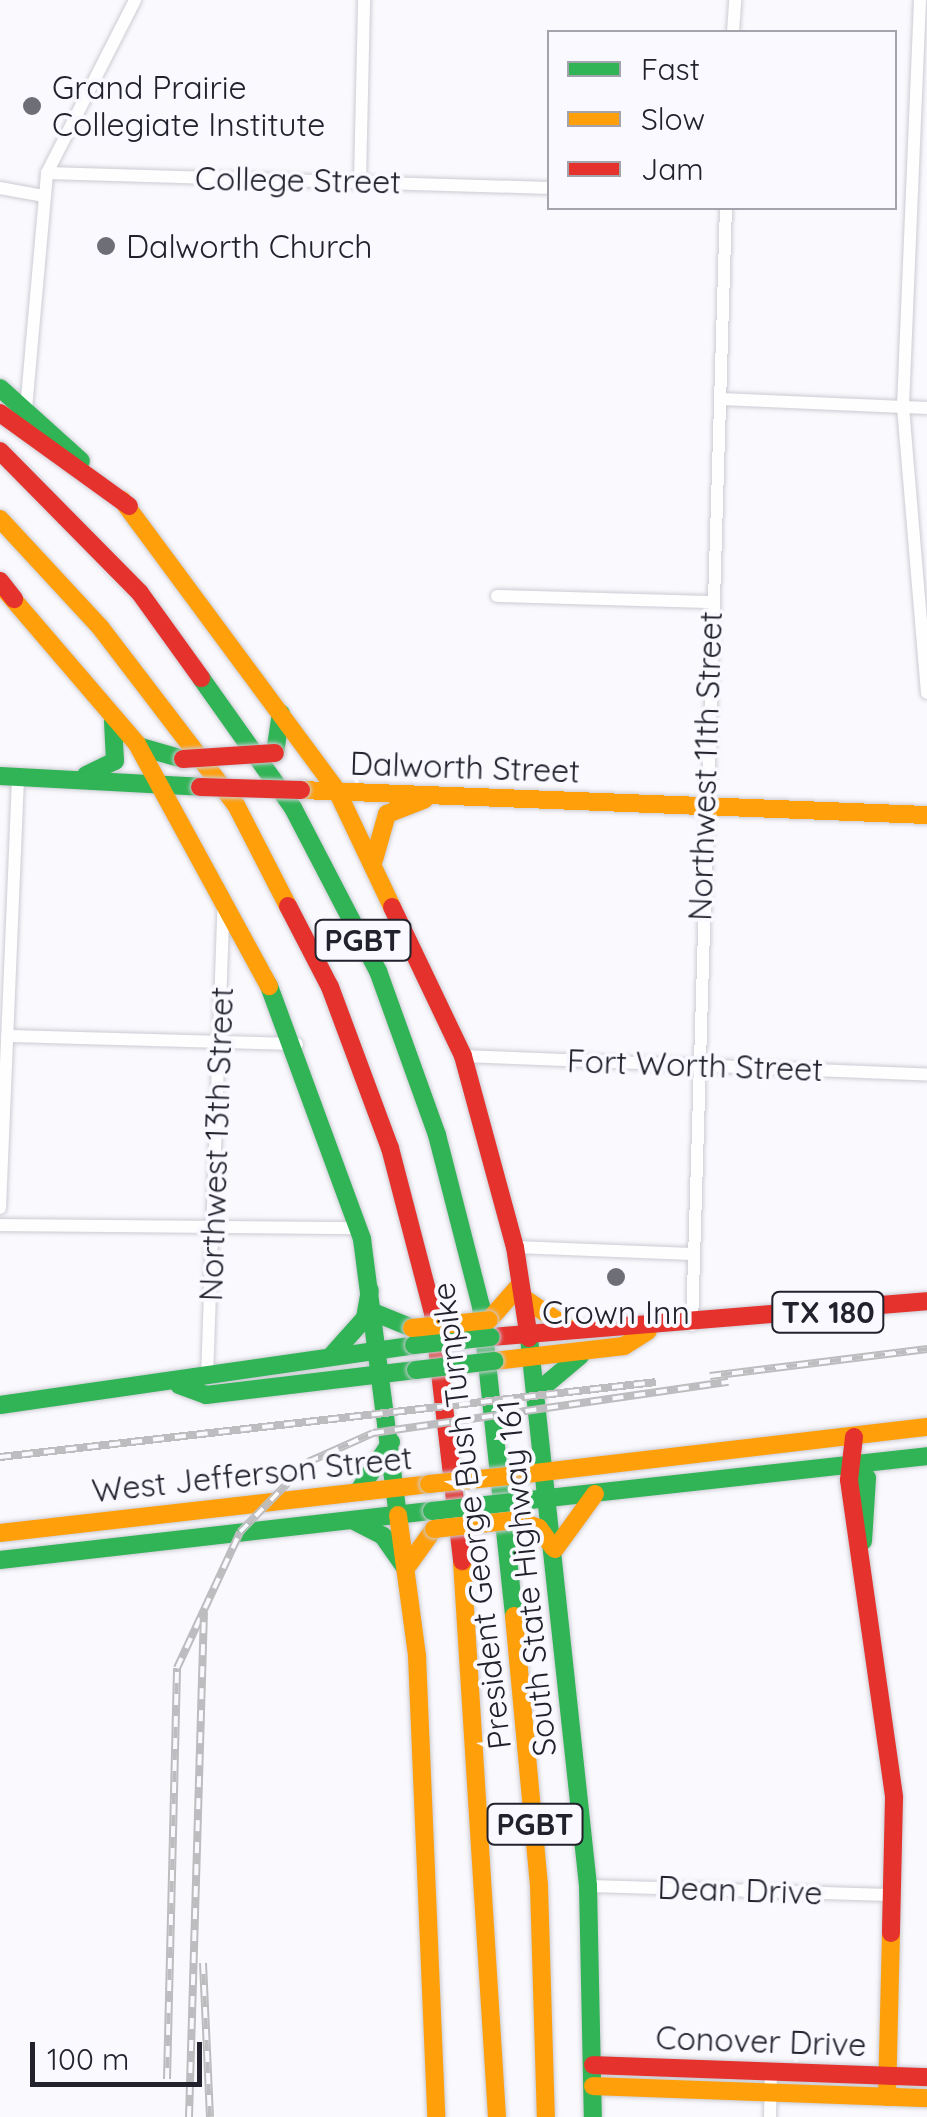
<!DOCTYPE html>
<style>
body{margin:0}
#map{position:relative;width:927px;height:2117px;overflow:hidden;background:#fafafe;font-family:Quicksand,sans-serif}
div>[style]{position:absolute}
.roads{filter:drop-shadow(0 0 2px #cbcbd3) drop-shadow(0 0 2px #cbcbd3)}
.street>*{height:12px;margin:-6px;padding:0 6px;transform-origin:6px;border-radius:6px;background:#fefeff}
.fast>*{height:18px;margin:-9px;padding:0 9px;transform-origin:9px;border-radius:9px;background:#30b455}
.slow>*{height:18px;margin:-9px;padding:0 9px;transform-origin:9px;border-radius:9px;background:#ff9f0a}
.jam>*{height:18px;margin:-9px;padding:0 9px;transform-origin:9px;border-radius:9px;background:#e5322d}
.rail>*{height:8px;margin-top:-4px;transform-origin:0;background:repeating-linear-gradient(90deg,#f9f9ff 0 11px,#bdbdbf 0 22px);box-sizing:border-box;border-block:2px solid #bdbdbf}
.bridges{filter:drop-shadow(0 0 2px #cbcbd3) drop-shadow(0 0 2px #cbcbd3)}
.fast-bridge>*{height:18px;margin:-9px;padding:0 9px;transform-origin:9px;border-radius:9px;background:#30b455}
.slow-bridge>*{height:18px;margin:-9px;padding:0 9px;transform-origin:9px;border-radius:9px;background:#ff9f0a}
.jam-bridge>*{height:18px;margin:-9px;padding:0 9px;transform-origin:9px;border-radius:9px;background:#e5322d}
.dots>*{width:28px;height:28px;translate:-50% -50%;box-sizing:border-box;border:5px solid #f9f9ff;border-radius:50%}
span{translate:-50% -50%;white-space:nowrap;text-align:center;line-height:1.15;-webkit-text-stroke:8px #f9f9ff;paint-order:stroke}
.shield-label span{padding:2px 8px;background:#f9f9ff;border:2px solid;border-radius:8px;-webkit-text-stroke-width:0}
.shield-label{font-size:30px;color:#22222d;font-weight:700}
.poi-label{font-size:32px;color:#22222d}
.left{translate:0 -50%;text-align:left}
.street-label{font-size:32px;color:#22222d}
.legend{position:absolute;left:547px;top:30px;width:350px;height:180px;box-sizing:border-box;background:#f9f9ff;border:2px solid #a3a3ab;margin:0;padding:12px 18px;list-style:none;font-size:30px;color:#22222d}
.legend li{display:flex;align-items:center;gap:20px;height:50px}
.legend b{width:50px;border:2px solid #a3a3ab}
.scale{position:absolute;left:30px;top:2042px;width:172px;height:45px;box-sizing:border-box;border:5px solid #22222d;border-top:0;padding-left:12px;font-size:30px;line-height:35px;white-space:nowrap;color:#22222d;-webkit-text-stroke:8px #f9f9ff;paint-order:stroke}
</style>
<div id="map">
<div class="roads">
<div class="street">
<div style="left:920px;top:0;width:407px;rotate:92.4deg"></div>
<div style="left:903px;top:407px;width:287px;rotate:85.2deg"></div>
<div style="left:733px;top:32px;width:32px;rotate:-86deg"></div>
<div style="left:47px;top:173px;width:503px;rotate:1.71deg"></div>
<div style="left:360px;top:180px;width:180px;rotate:-88.7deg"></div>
<div style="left:0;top:188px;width:45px;rotate:10.3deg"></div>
<div style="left:721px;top:399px;width:206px;rotate:2.5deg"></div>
<div style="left:26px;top:409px;width:237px;rotate:-84.9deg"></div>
<div style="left:47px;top:173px;width:194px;rotate:-63deg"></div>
<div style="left:497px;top:596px;width:214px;rotate:1.6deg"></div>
<div style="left:7px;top:1036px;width:290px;rotate:1.6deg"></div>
<div style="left:463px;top:1056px;width:464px;rotate:2.3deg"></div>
<div style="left:0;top:1208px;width:431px;rotate:-87.6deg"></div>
<div style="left:0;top:1225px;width:359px;rotate:0.5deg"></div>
<div style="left:515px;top:1247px;width:177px;rotate:2.3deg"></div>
<div style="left:692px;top:1325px;width:1118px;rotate:-88.26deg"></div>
<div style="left:207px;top:1378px;width:480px;rotate:-88deg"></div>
<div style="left:588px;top:1886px;width:304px;rotate:1.7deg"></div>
<div style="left:770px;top:2117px;width:46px;rotate:-88.8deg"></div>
</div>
<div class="fast">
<div style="left:0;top:388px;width:109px;rotate:42deg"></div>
<div style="left:201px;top:678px;width:159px;rotate:54.7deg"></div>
<div style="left:293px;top:808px;width:184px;rotate:62.5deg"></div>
<div style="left:378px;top:971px;width:174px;rotate:70.2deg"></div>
<div style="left:437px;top:1135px;width:177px;rotate:75.6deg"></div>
<div style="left:481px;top:1306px;width:312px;rotate:83.9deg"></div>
<div style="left:141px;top:747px;width:44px;rotate:15.9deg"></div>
<div style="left:275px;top:753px;width:40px;rotate:-81.5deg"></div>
<div style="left:86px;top:775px;width:32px;rotate:-26deg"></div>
<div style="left:115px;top:761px;width:40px;rotate:-92.9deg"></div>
<div style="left:0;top:776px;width:200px;rotate:3.1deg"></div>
<div style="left:269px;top:986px;width:270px;rotate:69.8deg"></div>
<div style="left:362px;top:1239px;width:278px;rotate:82.6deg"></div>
<div style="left:373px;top:1312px;width:42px;rotate:22.3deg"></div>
<div style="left:529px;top:1338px;width:551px;rotate:83.85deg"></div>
<div style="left:588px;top:1886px;width:231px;rotate:88.8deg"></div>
<div style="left:332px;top:1355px;width:50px;rotate:-48.3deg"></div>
<div style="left:365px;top:1318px;width:28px;rotate:-80deg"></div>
<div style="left:179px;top:1385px;width:29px;rotate:20deg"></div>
<div style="left:206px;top:1395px;width:211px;rotate:-6.8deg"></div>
<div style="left:537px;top:1392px;width:57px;rotate:-40.1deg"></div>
<div style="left:0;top:1405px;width:418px;rotate:-8.2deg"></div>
<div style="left:856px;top:1465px;width:17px;rotate:50deg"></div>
<div style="left:867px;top:1478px;width:63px;rotate:93.6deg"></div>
<div style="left:358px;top:1492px;width:60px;rotate:-56.6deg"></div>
<div style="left:512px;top:1502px;width:418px;rotate:-6.3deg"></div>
<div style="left:354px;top:1521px;width:33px;rotate:27deg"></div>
<div style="left:383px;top:1536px;width:37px;rotate:55deg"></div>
<div style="left:0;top:1560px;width:435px;rotate:-6.5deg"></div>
</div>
<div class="slow">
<div style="left:122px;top:500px;width:362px;rotate:53.5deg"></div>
<div style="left:337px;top:791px;width:128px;rotate:64.6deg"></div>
<div style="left:0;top:519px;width:147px;rotate:47.2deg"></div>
<div style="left:100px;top:627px;width:224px;rotate:52.6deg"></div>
<div style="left:236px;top:805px;width:114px;rotate:62.8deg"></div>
<div style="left:6px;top:591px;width:201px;rotate:49.4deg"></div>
<div style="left:137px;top:744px;width:276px;rotate:61.4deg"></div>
<div style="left:301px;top:790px;width:626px;rotate:2.29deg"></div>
<div style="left:374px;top:860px;width:48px;rotate:-74.2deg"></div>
<div style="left:387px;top:814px;width:40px;rotate:-21deg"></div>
<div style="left:522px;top:1297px;width:55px;rotate:34deg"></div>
<div style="left:489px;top:1320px;width:47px;rotate:-48.5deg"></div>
<div style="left:494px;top:1361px;width:131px;rotate:-6.6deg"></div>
<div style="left:624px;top:1346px;width:28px;rotate:-32deg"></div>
<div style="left:509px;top:1476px;width:421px;rotate:-6.7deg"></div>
<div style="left:398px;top:1515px;width:142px;rotate:82.3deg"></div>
<div style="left:417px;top:1656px;width:461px;rotate:87.6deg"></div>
<div style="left:515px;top:1520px;width:25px;rotate:18deg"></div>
<div style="left:539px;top:1528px;width:24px;rotate:54deg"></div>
<div style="left:0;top:1533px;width:432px;rotate:-6.5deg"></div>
<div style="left:555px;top:1549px;width:68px;rotate:-54deg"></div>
<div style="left:462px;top:1561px;width:557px;rotate:86.4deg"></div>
<div style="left:409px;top:1564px;width:43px;rotate:-54.5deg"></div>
<div style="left:514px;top:1616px;width:271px;rotate:84.7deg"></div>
<div style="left:539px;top:1886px;width:231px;rotate:88.3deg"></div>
<div style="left:593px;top:2086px;width:334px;rotate:2.1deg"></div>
<div style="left:887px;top:2097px;width:164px;rotate:-88.6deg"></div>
</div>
<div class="jam">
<div style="left:0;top:413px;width:159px;rotate:35.8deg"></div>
<div style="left:0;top:451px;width:199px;rotate:45.4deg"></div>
<div style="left:140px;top:593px;width:105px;rotate:54.3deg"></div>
<div style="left:0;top:581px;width:23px;rotate:52deg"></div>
<div style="left:288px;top:906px;width:91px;rotate:62.6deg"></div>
<div style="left:330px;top:987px;width:172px;rotate:69.6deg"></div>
<div style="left:390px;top:1148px;width:171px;rotate:75.4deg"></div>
<div style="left:433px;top:1313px;width:250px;rotate:83.3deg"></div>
<div style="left:392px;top:907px;width:165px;rotate:64.5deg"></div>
<div style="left:463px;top:1056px;width:198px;rotate:74.8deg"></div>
<div style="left:515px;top:1247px;width:92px;rotate:81.3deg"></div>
<div style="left:491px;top:1337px;width:437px;rotate:-4.7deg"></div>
<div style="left:854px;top:1437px;width:43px;rotate:96.6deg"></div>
<div style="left:849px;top:1480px;width:321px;rotate:81.9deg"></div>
<div style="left:894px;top:1798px;width:135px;rotate:91.3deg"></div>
<div style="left:593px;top:2065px;width:334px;rotate:2.1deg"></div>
</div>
</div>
<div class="rail">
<div style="left:710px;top:1376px;width:219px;rotate:-7.1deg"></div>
<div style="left:0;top:1457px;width:660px;rotate:-6.52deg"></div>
<div style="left:203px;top:1963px;width:154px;rotate:87.4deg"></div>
<div style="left:167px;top:2079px;width:411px;rotate:-88.6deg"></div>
<div style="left:177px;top:1668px;width:150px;rotate:-65.1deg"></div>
<div style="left:240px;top:1532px;width:98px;rotate:-45.8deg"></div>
<div style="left:308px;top:1462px;width:71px;rotate:-24deg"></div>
<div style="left:373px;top:1433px;width:359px;rotate:-8.2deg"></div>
<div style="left:189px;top:2117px;width:505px;rotate:-88.3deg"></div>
</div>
<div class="bridges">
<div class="fast-bridge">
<div style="left:414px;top:1345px;width:77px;rotate:-5.9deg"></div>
<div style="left:416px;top:1370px;width:79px;rotate:-6.6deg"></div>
<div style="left:432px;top:1511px;width:81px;rotate:-6.4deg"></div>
</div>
<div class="slow-bridge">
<div style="left:412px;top:1328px;width:77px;rotate:-5.9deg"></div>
<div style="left:429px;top:1484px;width:80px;rotate:-5.7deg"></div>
<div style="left:434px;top:1529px;width:81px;rotate:-6.3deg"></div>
</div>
<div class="jam-bridge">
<div style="left:183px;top:759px;width:92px;rotate:-3.7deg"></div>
<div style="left:200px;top:787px;width:101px;rotate:1.7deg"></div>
</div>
</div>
<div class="dots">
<div style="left:32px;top:106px;background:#6e6e76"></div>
<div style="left:106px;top:246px;background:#6e6e76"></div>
<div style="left:616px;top:1277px;background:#6e6e76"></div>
</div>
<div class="shield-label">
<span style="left:363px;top:940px">PGBT</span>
<span style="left:828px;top:1312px">TX 180</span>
<span style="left:535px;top:1824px">PGBT</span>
</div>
<div class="poi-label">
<span class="left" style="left:52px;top:106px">Grand Prairie<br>Collegiate Institute</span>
<span class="left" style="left:126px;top:246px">Dalworth Church</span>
<span style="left:616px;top:1312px">Crown Inn</span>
</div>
<div class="street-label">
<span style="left:298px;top:180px;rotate:1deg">College Street</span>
<span style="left:705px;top:766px;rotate:-88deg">Northwest 11th Street</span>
<span style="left:465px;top:767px;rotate:2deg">Dalworth Street</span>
<span style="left:695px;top:1065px;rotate:2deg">Fort Worth Street</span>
<span style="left:216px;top:1144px;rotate:-88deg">Northwest 13th Street</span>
<span style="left:252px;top:1474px;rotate:-6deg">West Jefferson Street</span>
<span style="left:471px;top:1516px;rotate:-97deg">President George Bush Turnpike</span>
<span style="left:526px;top:1578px;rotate:-96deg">South State Highway 161</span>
<span style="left:740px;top:1890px;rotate:2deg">Dean Drive</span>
<span style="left:761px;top:2041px;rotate:2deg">Conover Drive</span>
</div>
<ul class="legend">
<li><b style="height:12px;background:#30b455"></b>Fast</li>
<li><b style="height:12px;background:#ff9f0a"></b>Slow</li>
<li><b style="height:12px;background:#e5322d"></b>Jam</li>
</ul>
<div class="scale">100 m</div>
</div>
